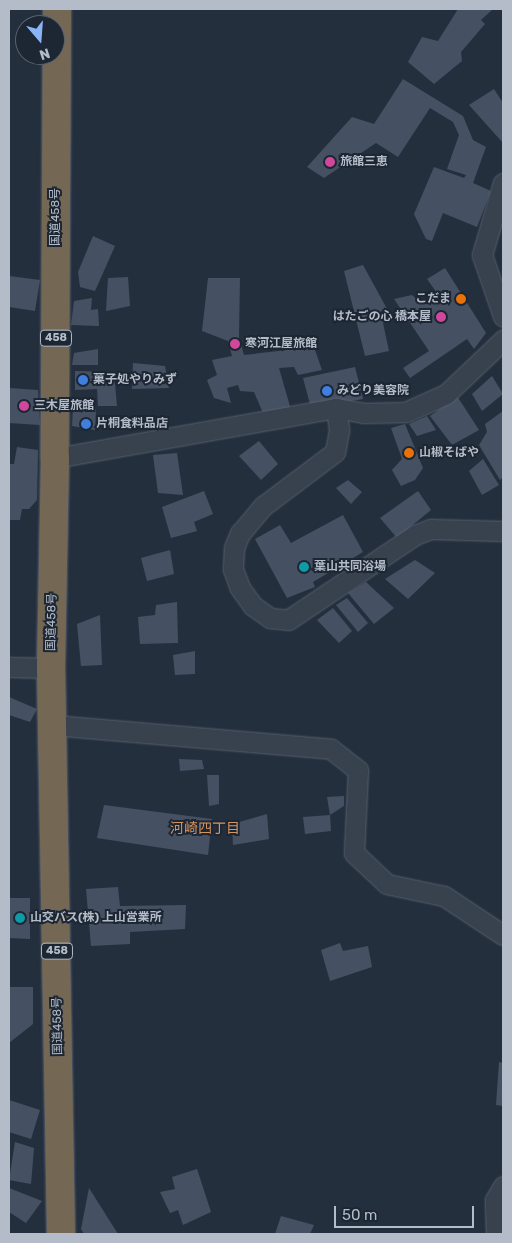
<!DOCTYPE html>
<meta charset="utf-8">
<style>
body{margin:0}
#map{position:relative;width:512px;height:1243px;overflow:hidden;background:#242f3e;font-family:Rubik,"Noto Sans JP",sans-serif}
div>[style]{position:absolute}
.building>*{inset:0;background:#455162}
.roads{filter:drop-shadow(0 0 1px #565f6c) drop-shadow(0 0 1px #565f6c)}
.minor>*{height:19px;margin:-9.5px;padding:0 9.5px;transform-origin:9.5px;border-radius:9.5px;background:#38414e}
.highway>*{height:28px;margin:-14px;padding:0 14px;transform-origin:14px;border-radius:14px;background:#746855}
.dots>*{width:14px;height:14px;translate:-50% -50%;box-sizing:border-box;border:2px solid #1d2633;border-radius:50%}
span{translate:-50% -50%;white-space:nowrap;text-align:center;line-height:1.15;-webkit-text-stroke:4px #1d2633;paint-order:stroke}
.shield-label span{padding:1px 4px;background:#1d2633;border:1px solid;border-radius:4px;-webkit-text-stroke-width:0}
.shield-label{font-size:11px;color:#b4bcc9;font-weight:700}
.poi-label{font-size:12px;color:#b4bcc9;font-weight:700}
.left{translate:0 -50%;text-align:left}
.right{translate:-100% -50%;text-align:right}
.street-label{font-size:12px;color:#b4bcc9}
.neighbourhood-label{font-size:14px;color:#d59563}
.frame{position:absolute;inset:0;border:10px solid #b4bcc9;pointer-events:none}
.north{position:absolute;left:15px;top:15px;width:50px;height:50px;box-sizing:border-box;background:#1d2633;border:1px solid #59626f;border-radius:50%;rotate:162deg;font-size:14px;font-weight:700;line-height:20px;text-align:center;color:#b4bcc9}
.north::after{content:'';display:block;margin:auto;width:18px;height:22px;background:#8ab4f8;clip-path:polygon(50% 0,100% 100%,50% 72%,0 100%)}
.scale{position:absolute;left:334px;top:1206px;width:140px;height:22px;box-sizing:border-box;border:2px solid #b4bcc9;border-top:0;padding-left:6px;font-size:15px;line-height:18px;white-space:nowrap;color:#b4bcc9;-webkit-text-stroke:4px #1d2633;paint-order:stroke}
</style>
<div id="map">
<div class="building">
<div style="clip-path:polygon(458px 9px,493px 9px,481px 20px,485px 24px,461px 52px,462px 61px,434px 84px,408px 62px,422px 37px,438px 41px)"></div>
<div style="clip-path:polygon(403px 79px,463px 116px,473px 140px,486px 147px,473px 183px,491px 191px,477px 227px,443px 213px,432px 241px,426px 239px,414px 214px,434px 167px,464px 178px,466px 175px,447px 169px,459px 135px,453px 122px,430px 108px,398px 157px,376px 143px,324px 178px,307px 167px,352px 117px,374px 124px)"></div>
<div style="clip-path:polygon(494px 89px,503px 103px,503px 143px,469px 105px)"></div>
<div style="clip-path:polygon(93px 236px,115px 246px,95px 291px,80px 287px,78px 272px)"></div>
<div style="clip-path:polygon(363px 265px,392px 318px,383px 323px,389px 351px,365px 356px,344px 271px)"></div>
<div style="clip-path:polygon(445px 268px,486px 333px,474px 349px,467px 339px,410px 378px,403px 368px,429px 351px,394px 299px,412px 295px,420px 302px,437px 293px,427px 279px)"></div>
<div style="clip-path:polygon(9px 276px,40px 280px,35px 311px,9px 307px)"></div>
<div style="clip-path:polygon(128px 277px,130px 306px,106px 311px,108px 278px)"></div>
<div style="clip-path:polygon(208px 278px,240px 278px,239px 338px,244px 355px,314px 347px,322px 370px,298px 375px,294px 367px,279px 368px,291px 410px,263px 413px,254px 392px,240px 391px,238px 385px,227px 388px,231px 403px,214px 398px,207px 380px,217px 375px,212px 360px,232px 356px,228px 341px,202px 331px)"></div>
<div style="clip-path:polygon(92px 298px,91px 310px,98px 309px,99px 326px,71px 325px,74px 301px)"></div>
<div style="clip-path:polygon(98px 349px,98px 365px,72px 365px,74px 353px)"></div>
<div style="clip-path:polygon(133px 363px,165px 366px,169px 388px,132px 389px)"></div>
<div style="clip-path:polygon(355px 367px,363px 399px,311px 408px,303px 378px)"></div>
<div style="clip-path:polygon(75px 371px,114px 372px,117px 406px,98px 406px,97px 389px,75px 390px)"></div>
<div style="clip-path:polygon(492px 376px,503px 394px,482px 411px,472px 394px)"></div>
<div style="clip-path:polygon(9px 388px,38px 390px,40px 425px,9px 423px)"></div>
<div style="clip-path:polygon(457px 396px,479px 430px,452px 445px,430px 416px)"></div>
<div style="clip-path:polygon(73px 407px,96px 409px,95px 430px,72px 426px)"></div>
<div style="clip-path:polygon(503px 411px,503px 477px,500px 480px,479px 445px,487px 432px,485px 424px)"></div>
<div style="clip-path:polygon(427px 416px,436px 430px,417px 436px,409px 424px)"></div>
<div style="clip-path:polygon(405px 424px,423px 468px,415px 480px,401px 486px,392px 470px,402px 459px,391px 428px)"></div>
<div style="clip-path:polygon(259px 441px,278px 464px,261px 480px,239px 456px)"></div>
<div style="clip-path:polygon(17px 447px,38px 450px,37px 500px,29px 509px,22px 509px,20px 520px,9px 520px,9px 464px,14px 464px)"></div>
<div style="clip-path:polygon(177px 453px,183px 495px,158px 493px,153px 455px)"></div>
<div style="clip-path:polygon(483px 459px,499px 485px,482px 495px,469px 471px)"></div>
<div style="clip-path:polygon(348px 480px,362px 492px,351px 504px,336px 488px)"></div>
<div style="clip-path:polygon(204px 491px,213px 514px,194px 522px,197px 531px,171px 538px,162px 507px)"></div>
<div style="clip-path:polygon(418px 491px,431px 510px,397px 538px,380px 518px)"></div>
<div style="clip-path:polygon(343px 515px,363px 552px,313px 582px,315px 587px,287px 598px,255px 539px,280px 525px,291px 543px)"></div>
<div style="clip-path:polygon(170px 550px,174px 574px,147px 581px,141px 558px)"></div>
<div style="clip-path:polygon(415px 560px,435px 573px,408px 599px,385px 579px)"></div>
<div style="clip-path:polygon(366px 582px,394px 608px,374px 624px,348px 593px)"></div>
<div style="clip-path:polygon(347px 598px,368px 623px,358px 632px,336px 605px)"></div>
<div style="clip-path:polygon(177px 602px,178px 643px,140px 644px,138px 617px,155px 615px,156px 605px)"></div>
<div style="clip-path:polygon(333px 608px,352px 631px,339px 643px,317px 620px)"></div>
<div style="clip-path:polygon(100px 615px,102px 665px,81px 666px,77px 624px)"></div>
<div style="clip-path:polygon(195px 651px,195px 674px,175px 675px,173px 655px)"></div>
<div style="clip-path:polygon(9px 697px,37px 709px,30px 722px,9px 715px)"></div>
<div style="clip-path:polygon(179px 759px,202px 760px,204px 769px,180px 771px)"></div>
<div style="clip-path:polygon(207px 775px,219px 775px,219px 804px,209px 806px)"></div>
<div style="clip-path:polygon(344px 796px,344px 806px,330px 815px,327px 797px)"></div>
<div style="clip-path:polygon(104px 805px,212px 819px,208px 855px,97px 838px)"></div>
<div style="clip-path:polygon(267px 814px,269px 839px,233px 845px,232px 824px)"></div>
<div style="clip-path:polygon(330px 815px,331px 831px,305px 834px,303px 817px)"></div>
<div style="clip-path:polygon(118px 887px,120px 906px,186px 905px,185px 929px,130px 932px,130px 944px,91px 946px,86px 889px)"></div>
<div style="clip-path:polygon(9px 898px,30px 898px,30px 939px,9px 938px)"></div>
<div style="clip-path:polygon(340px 943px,343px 951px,368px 946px,372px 967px,330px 981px,321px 950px)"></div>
<div style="clip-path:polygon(9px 987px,33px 987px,33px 1024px,9px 1043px)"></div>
<div style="clip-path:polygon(499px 1062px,503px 1063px,503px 1106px,496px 1105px)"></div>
<div style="clip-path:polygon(9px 1100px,40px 1110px,31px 1139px,9px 1132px)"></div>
<div style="clip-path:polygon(15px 1142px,34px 1148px,31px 1184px,9px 1180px)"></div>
<div style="clip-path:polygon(197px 1169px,211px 1212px,183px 1225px,178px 1210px,170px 1213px,160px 1192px,175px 1189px,172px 1177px)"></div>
<div style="clip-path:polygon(9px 1188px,42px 1201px,26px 1223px,9px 1212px)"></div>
<div style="clip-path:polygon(89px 1188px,118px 1234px,84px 1234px,81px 1229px)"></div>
<div style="clip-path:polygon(281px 1216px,314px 1225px,310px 1234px,275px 1234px)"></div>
</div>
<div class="roads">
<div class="minor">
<div style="left:503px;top:183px;width:75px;rotate:106.3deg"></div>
<div style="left:482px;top:255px;width:65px;rotate:71deg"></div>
<div style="left:336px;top:408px;width:22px;rotate:82deg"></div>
<div style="left:339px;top:430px;width:22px;rotate:100deg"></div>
<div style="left:335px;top:452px;width:90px;rotate:143.1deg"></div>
<div style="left:263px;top:506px;width:35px;rotate:130deg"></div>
<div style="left:240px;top:533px;width:16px;rotate:112deg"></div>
<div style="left:234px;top:548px;width:21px;rotate:93deg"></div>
<div style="left:233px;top:569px;width:20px;rotate:70deg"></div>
<div style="left:240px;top:588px;width:22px;rotate:54deg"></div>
<div style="left:253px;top:606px;width:21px;rotate:35deg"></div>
<div style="left:270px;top:618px;width:18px;rotate:6deg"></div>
<div style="left:288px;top:620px;width:153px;rotate:-33.8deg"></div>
<div style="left:415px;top:535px;width:17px;rotate:-21deg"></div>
<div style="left:431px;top:529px;width:72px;rotate:1.6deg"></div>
<div style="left:55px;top:458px;width:285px;rotate:-10.1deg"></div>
<div style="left:336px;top:408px;width:28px;rotate:10deg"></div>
<div style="left:364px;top:413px;width:42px;rotate:-1.4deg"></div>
<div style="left:406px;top:412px;width:44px;rotate:-24.2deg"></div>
<div style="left:446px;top:394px;width:79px;rotate:-43.5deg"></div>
<div style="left:9px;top:667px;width:42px;rotate:1.4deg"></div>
<div style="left:53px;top:725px;width:279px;rotate:4.9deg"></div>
<div style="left:331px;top:749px;width:34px;rotate:38deg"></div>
<div style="left:358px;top:770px;width:83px;rotate:92.8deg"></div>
<div style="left:354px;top:853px;width:45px;rotate:43.2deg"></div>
<div style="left:387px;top:884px;width:58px;rotate:11.9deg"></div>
<div style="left:444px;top:896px;width:71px;rotate:33.5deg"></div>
<div style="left:496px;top:1234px;width:34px;rotate:-92deg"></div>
<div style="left:495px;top:1200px;width:16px;rotate:-60deg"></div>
</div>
<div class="highway">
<div style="left:57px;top:9px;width:449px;rotate:90.3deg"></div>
<div style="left:55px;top:458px;width:210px;rotate:91.1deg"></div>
<div style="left:51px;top:668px;width:566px;rotate:88.99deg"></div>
</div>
</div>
<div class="dots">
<div style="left:330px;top:162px;background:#d1479c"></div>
<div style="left:461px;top:299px;background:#e8710a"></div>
<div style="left:441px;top:317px;background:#d1479c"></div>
<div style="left:235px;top:344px;background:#d1479c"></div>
<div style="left:83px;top:380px;background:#3f7fe0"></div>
<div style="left:327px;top:391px;background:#3f7fe0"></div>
<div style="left:24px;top:406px;background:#d1479c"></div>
<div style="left:86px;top:424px;background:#3f7fe0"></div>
<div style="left:409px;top:453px;background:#e8710a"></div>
<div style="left:304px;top:567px;background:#0f9aa8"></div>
<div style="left:20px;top:918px;background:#0f9aa8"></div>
</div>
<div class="shield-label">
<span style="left:56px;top:338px">458</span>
<span style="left:57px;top:951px">458</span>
</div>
<div class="poi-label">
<span class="left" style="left:340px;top:162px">旅館三恵</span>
<span class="right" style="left:451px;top:299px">こだま</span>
<span class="right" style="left:431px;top:317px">はたごの心 橋本屋</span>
<span class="left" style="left:245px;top:344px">寒河江屋旅館</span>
<span class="left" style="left:93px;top:380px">菓子処やりみず</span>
<span class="left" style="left:337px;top:391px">みどり美容院</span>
<span class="left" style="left:34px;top:406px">三木屋旅館</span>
<span class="left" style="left:96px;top:424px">片桐食料品店</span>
<span class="left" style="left:419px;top:453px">山椒そばや</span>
<span class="left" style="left:314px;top:567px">葉山共同浴場</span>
<span class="left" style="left:30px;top:918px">山交バス(株) 上山営業所</span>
</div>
<div class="street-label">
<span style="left:56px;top:217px;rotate:-90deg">国道458号</span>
<span style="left:52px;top:622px;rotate:-89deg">国道458号</span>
<span style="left:58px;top:1026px;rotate:-91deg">国道458号</span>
</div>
<div class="neighbourhood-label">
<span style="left:205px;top:829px">河崎四丁目</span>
</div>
<div class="frame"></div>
<div class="north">N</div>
<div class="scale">50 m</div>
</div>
